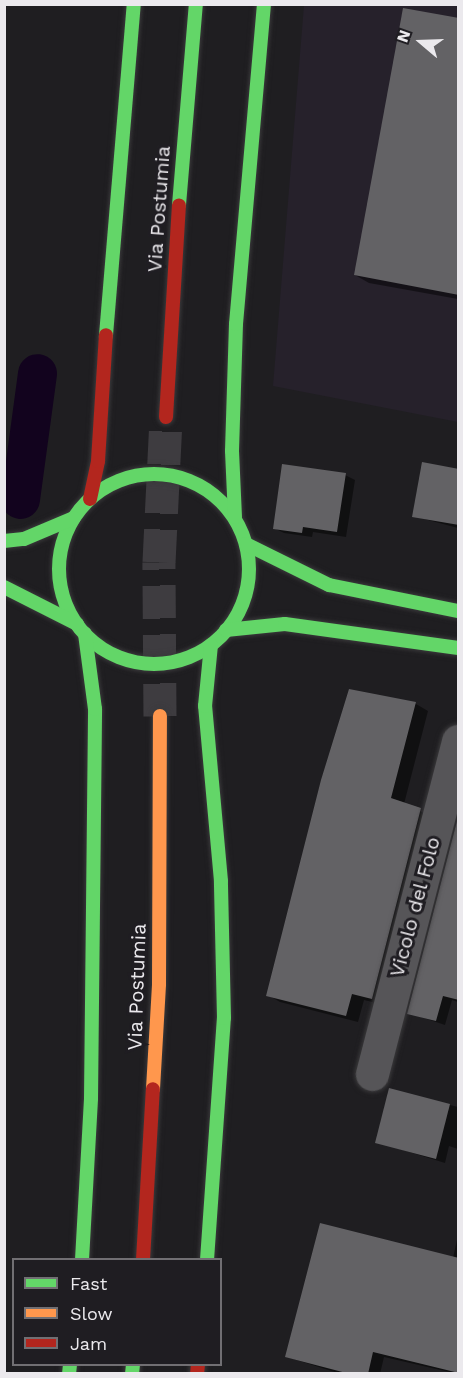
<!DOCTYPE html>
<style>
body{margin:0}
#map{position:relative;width:463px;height:1378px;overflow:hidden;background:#1f1e21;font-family:"Work Sans",sans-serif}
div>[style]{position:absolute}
.built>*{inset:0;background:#26212b}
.shadow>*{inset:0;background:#0007}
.canal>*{height:39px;margin:-19.5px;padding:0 19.5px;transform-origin:19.5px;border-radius:19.5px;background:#12031e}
.building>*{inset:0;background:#636265}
.highway-tunnel>*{height:33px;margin-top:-16.5px;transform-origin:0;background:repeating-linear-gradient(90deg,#3e3c40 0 33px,transparent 0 49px)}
.roads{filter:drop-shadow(0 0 2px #3a393b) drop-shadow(0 0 2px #3a393b)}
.street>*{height:33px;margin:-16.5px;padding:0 16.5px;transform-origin:16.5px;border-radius:16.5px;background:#565558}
.fast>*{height:14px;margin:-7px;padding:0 7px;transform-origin:7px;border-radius:7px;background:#63d668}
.fast>.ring{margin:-7px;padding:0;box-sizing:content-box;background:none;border:14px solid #63d668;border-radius:50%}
.slow>*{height:14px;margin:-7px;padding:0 7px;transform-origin:7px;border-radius:7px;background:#ff974d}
.jam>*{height:14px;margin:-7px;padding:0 7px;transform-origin:7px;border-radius:7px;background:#b3261e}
span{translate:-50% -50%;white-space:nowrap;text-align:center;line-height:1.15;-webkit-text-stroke:6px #1f1d22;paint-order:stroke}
.street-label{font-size:20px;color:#ebe9ed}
.frame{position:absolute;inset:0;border:6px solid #ebe9ed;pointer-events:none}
.legend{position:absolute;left:12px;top:1258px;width:210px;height:108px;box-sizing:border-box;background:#1f1d22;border:2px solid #716f73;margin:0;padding:8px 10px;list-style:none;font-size:18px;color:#ebe9ed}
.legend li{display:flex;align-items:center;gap:12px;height:30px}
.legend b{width:30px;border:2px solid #716f73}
.north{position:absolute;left:391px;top:12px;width:60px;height:60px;-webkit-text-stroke:4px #1f1d22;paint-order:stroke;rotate:289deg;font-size:16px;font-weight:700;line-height:24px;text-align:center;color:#ebe9ed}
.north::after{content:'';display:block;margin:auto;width:21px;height:27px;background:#ebe9ed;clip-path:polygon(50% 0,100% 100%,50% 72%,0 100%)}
</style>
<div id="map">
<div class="built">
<div style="clip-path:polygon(304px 5px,458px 5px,458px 422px,273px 386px)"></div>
</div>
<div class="shadow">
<div style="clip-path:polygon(458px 20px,458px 299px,369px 283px,355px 275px)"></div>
<div style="clip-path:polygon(458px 470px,458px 528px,413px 516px)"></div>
<div style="clip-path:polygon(345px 475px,355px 480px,346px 537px,313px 532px,312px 537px,284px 533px,274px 528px)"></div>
<div style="clip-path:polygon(350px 691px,416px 704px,428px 711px,404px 804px,433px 817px,384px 1005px,364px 1000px,358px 1022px,280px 1002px,268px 995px)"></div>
<div style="clip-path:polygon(458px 820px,458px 1002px,452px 1000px,445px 1025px,409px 1013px)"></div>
<div style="clip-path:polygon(390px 1090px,458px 1107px,458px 1149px,449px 1146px,445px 1163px,377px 1142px)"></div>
<div style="clip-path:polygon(458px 1235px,458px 1374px,384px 1357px,380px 1374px,341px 1374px,287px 1357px,453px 1258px)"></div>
</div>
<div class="canal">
<div style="left:20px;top:499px;width:127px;rotate:-82.3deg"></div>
</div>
<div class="building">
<div style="clip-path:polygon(403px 8px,459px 18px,459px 295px,354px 275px)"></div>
<div style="clip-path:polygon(422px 462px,459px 469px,459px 525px,412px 517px)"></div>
<div style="clip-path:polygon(282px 464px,346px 473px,337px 532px,303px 527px,302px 533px,273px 529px)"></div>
<div style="clip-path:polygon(349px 689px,416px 702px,391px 798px,421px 808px,372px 999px,352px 994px,346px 1016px,266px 996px,321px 780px)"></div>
<div style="clip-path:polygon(458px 817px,459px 1000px,443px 996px,436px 1021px,407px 1014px)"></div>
<div style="clip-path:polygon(389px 1088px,450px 1104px,436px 1159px,375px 1143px)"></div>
<div style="clip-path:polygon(320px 1223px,459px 1258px,459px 1373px,373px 1352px,368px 1374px,350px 1374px,285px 1357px)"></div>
</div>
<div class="highway-tunnel">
<div style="left:160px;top:716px;width:154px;rotate:-90.4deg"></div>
<div style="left:159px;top:562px;width:145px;rotate:-87.2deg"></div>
</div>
<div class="roads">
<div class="street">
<div style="left:372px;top:1074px;width:344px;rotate:-75.5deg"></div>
</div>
<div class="fast">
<div style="left:179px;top:205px;width:202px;rotate:-85.2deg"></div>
<div style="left:106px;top:335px;width:332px;rotate:-85.2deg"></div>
<div class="ring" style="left:59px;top:474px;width:176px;height:176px"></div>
<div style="left:235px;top:517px;width:66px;rotate:-92.6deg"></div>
<div style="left:232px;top:451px;width:127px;rotate:-88.2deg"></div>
<div style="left:236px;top:324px;width:321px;rotate:-85deg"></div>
<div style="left:4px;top:541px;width:20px;rotate:-6deg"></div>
<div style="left:24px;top:539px;width:54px;rotate:-22.8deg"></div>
<div style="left:246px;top:544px;width:93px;rotate:26.3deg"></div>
<div style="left:329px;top:585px;width:132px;rotate:11.4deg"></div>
<div style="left:4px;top:587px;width:82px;rotate:26.9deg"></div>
<div style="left:226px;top:630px;width:59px;rotate:-5.8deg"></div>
<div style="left:285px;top:624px;width:175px;rotate:7.9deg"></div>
<div style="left:82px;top:1260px;width:162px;rotate:-86.8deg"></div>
<div style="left:91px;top:1098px;width:389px;rotate:-89.4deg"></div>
<div style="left:95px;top:709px;width:76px;rotate:-97.6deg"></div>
<div style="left:207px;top:1260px;width:243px;rotate:-86deg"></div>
<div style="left:224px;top:1018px;width:137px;rotate:-91.3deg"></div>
<div style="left:221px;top:881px;width:176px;rotate:-95.2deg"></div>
<div style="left:205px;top:706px;width:61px;rotate:-84.4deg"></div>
<div style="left:69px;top:1374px;width:10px;rotate:-84deg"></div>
<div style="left:132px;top:1374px;width:10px;rotate:-84deg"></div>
</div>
<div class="slow">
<div style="left:153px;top:1089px;width:105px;rotate:-86.7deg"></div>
<div style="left:159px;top:984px;width:268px;rotate:-89.8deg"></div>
</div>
<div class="jam">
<div style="left:166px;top:417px;width:212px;rotate:-86.5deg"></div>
<div style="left:90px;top:499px;width:39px;rotate:-78deg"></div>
<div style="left:98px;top:461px;width:126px;rotate:-86.4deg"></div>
<div style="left:143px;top:1260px;width:171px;rotate:-86.7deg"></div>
<div style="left:197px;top:1374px;width:10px;rotate:-84deg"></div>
</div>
</div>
<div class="street-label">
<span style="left:159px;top:209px;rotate:-86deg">Via Postumia</span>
<span style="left:415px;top:907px;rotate:-75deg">Vicolo del Folo</span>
<span style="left:137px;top:987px;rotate:-88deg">Via Postumia</span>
</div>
<div class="frame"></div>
<ul class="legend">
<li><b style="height:8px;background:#63d668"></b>Fast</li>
<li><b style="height:8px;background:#ff974d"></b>Slow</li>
<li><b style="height:8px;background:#b3261e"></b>Jam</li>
</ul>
<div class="north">N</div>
</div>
